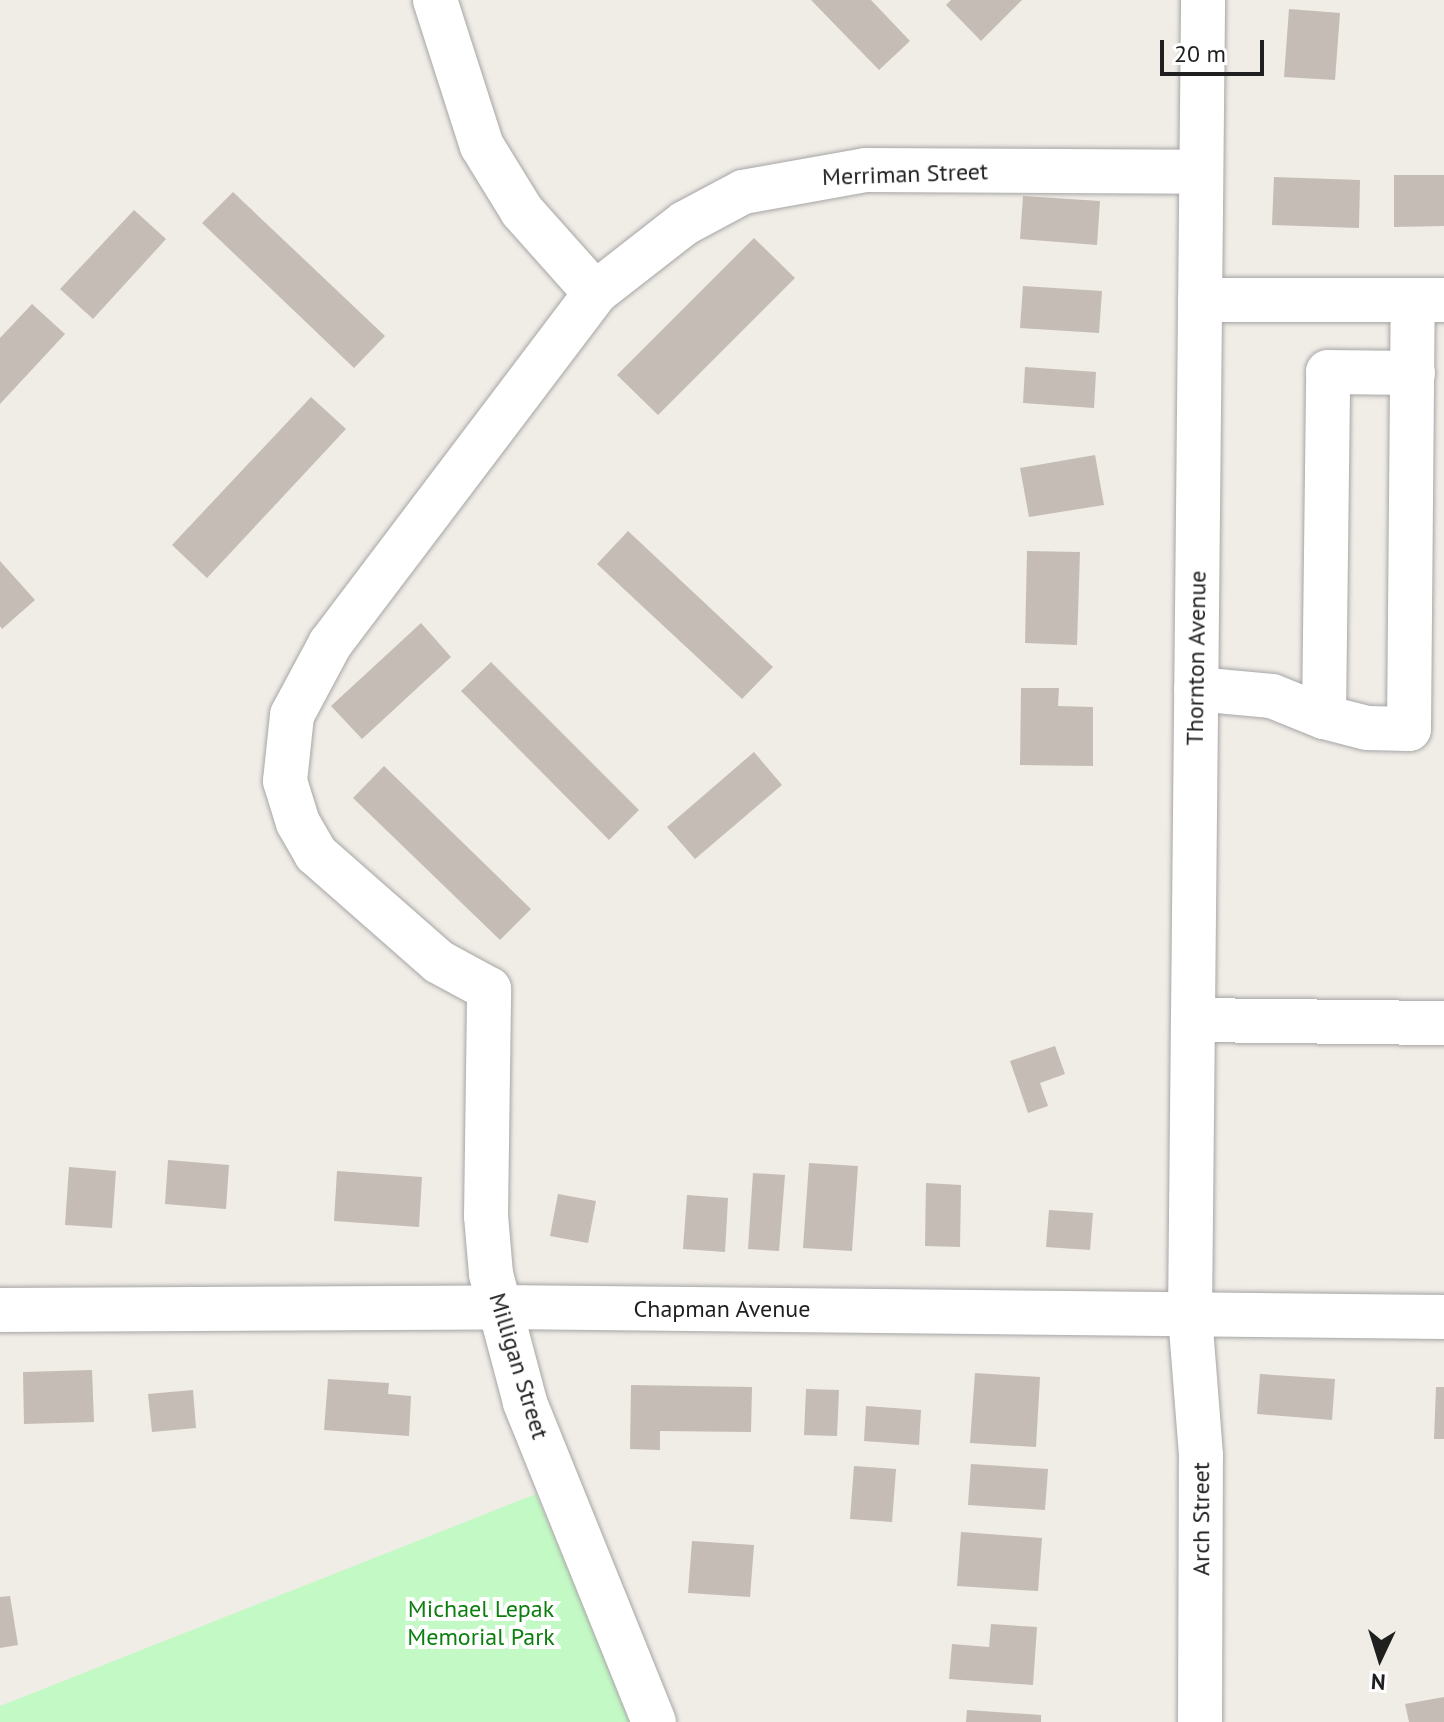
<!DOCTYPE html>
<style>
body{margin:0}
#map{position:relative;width:1444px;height:1722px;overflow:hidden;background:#f0ece6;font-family:"PT Sans",sans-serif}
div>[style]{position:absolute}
.park>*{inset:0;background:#c3f9c5}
.building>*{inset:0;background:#c5bcb5}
.roads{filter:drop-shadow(0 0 2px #a6a6a6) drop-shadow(0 0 2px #a6a6a6)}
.minor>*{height:44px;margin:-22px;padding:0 22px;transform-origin:22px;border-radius:22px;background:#fff}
span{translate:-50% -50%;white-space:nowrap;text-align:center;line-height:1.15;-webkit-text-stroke:8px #fff;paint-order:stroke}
.street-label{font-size:24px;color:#1f1f1f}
.park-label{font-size:24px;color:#0c7f0f}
.north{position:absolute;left:1340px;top:1618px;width:80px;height:80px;-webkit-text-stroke:6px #fff;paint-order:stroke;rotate:184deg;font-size:22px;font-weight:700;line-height:32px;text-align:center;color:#1f1f1f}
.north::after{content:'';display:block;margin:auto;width:28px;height:36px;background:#1f1f1f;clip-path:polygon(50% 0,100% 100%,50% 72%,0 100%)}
.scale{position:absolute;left:1160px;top:40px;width:104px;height:36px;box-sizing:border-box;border:4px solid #1f1f1f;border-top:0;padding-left:10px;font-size:24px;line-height:28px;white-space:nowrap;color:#1f1f1f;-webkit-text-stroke:6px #fff;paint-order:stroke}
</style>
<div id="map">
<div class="park">
<div style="clip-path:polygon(536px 1494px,635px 1722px,0 1722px,0 1706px)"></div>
</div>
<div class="building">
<div style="clip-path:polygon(811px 0,871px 0,910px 41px,879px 70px)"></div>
<div style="clip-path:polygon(951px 0,1022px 0,981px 41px,946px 5px)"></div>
<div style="clip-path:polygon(1289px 9px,1340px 13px,1335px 80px,1284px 77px)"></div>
<div style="clip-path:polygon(1394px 175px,1444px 175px,1444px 226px,1394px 227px)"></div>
<div style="clip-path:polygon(1274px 177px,1360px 180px,1359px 228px,1272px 225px)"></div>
<div style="clip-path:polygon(233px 192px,385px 336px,354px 368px,202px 223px)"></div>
<div style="clip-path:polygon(1023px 196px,1100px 201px,1097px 245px,1020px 239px)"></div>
<div style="clip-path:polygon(134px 210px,166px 239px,93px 319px,60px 289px)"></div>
<div style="clip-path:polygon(754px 238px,795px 278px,658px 415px,617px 375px)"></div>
<div style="clip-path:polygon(1023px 286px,1102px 291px,1099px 333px,1020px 328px)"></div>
<div style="clip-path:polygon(32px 304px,65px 334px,0 404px,0 338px)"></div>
<div style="clip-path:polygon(1025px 367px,1096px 372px,1094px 408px,1023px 403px)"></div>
<div style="clip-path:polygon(311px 397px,346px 429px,207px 578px,172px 545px)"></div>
<div style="clip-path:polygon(1095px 455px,1104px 505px,1029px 517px,1020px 468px)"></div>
<div style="clip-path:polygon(628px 531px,773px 667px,742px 699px,597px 564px)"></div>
<div style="clip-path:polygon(1027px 551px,1080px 552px,1077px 645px,1025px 643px)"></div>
<div style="clip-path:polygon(0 561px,35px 600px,2px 629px,0 626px)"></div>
<div style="clip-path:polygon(421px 623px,451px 657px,362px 739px,331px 706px)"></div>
<div style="clip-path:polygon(491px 662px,639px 810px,609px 840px,461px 691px)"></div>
<div style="clip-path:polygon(1021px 688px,1059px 688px,1058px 706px,1093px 707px,1093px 766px,1020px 765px)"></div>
<div style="clip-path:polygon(754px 752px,782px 785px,695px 859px,667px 827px)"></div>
<div style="clip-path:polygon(384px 766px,531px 909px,500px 940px,353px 798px)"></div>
<div style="clip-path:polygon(1055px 1046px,1065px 1074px,1040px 1083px,1048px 1106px,1028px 1113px,1010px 1061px)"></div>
<div style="clip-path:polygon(168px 1160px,229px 1165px,226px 1209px,165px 1204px)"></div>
<div style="clip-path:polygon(809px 1163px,858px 1166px,852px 1251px,803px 1248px)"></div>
<div style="clip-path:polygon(69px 1167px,116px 1171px,112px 1228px,65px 1225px)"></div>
<div style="clip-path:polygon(337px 1171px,422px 1177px,419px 1227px,334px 1221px)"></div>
<div style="clip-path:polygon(753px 1173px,785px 1175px,779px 1251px,748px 1249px)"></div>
<div style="clip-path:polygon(926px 1183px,961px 1185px,960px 1247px,925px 1246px)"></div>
<div style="clip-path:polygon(558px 1194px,596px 1201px,588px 1243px,550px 1236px)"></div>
<div style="clip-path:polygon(687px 1195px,728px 1198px,725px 1252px,683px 1249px)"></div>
<div style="clip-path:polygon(1049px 1210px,1093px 1213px,1090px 1250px,1046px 1247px)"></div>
<div style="clip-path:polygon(92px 1370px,94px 1422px,24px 1424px,23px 1372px)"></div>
<div style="clip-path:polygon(975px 1373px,1040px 1377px,1036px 1447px,970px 1443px)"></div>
<div style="clip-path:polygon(1260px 1374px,1335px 1379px,1332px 1420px,1257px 1414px)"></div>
<div style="clip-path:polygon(328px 1379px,389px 1383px,388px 1394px,411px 1396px,409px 1436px,324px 1430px)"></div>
<div style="clip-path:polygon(631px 1385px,752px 1387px,751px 1432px,660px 1431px,660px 1450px,630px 1449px)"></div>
<div style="clip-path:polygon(1436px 1387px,1444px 1387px,1444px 1439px,1434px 1439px)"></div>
<div style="clip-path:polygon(806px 1389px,839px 1390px,837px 1436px,804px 1435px)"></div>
<div style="clip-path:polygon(193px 1390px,196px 1428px,152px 1432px,148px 1394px)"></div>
<div style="clip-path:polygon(866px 1406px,921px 1410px,919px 1445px,864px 1441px)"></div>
<div style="clip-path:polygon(971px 1464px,1048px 1469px,1045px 1510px,968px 1505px)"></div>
<div style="clip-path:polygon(854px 1466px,896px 1469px,892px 1522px,850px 1519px)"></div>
<div style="clip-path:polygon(961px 1532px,1042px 1538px,1038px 1591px,957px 1586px)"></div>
<div style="clip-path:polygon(692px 1541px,754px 1545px,750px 1597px,688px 1593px)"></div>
<div style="clip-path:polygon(10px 1596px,18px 1645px,0 1648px,0 1597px)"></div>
<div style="clip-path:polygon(991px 1624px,1037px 1627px,1033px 1685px,949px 1679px,952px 1644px,989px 1647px)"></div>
<div style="clip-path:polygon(1444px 1697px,1444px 1722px,1409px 1722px,1405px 1704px)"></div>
<div style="clip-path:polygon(967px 1710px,1041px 1715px,1041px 1722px,966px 1722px)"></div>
</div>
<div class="roads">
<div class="minor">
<div style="left:435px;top:0;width:153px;rotate:72.2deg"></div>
<div style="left:482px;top:146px;width:76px;rotate:58.4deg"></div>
<div style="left:522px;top:211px;width:110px;rotate:48.3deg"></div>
<div style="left:1200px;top:300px;width:244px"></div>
<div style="left:1196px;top:689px;width:76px;rotate:5.3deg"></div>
<div style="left:1272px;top:696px;width:56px;rotate:22deg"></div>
<div style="left:1324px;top:717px;width:44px;rotate:14.3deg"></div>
<div style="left:1367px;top:728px;width:42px;rotate:1.4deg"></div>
<div style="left:1409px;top:729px;width:429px;rotate:-89.5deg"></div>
<div style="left:1324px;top:717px;width:345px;rotate:-89.3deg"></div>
<div style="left:1328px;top:372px;width:85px;rotate:0.7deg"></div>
<div style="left:1193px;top:1020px;width:251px;rotate:0.7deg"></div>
<div style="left:0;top:1310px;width:499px;rotate:-0.3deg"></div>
<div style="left:499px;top:1307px;width:945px;rotate:0.61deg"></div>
<div style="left:654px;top:1722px;width:345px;rotate:-112deg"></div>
<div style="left:525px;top:1402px;width:132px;rotate:-104.9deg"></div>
<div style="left:491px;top:1274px;width:58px;rotate:-94.9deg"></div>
<div style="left:486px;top:1216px;width:227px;rotate:-89.2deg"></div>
<div style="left:489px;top:989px;width:57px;rotate:-151.6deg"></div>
<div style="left:439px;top:962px;width:164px;rotate:-138.7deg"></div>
<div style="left:316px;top:854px;width:36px;rotate:-120deg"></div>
<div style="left:298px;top:823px;width:44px;rotate:-107.2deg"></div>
<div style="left:285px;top:781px;width:66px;rotate:-83.9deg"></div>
<div style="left:292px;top:715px;width:81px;rotate:-61.8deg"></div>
<div style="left:330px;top:644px;width:440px;rotate:-52.9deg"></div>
<div style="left:595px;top:293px;width:114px;rotate:-37.9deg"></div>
<div style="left:685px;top:223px;width:66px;rotate:-28.1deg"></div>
<div style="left:743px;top:192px;width:124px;rotate:-10.2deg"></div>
<div style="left:865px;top:170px;width:336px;rotate:0.3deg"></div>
<div style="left:1200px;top:1722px;width:267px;rotate:-89.8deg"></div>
<div style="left:1201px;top:1455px;width:139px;rotate:-94.5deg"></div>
<div style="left:1190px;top:1316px;width:1316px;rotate:-89.43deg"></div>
</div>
</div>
<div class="street-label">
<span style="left:905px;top:174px;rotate:-2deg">Merriman Street</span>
<span style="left:1196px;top:658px;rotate:-89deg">Thornton Avenue</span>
<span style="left:722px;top:1309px">Chapman Avenue</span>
<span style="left:519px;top:1366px;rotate:73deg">Milligan Street</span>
<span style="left:1201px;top:1519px;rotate:-90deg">Arch Street</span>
</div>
<div class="park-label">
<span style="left:481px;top:1623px">Michael Lepak<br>Memorial Park</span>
</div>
<div class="north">N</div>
<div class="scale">20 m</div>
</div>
